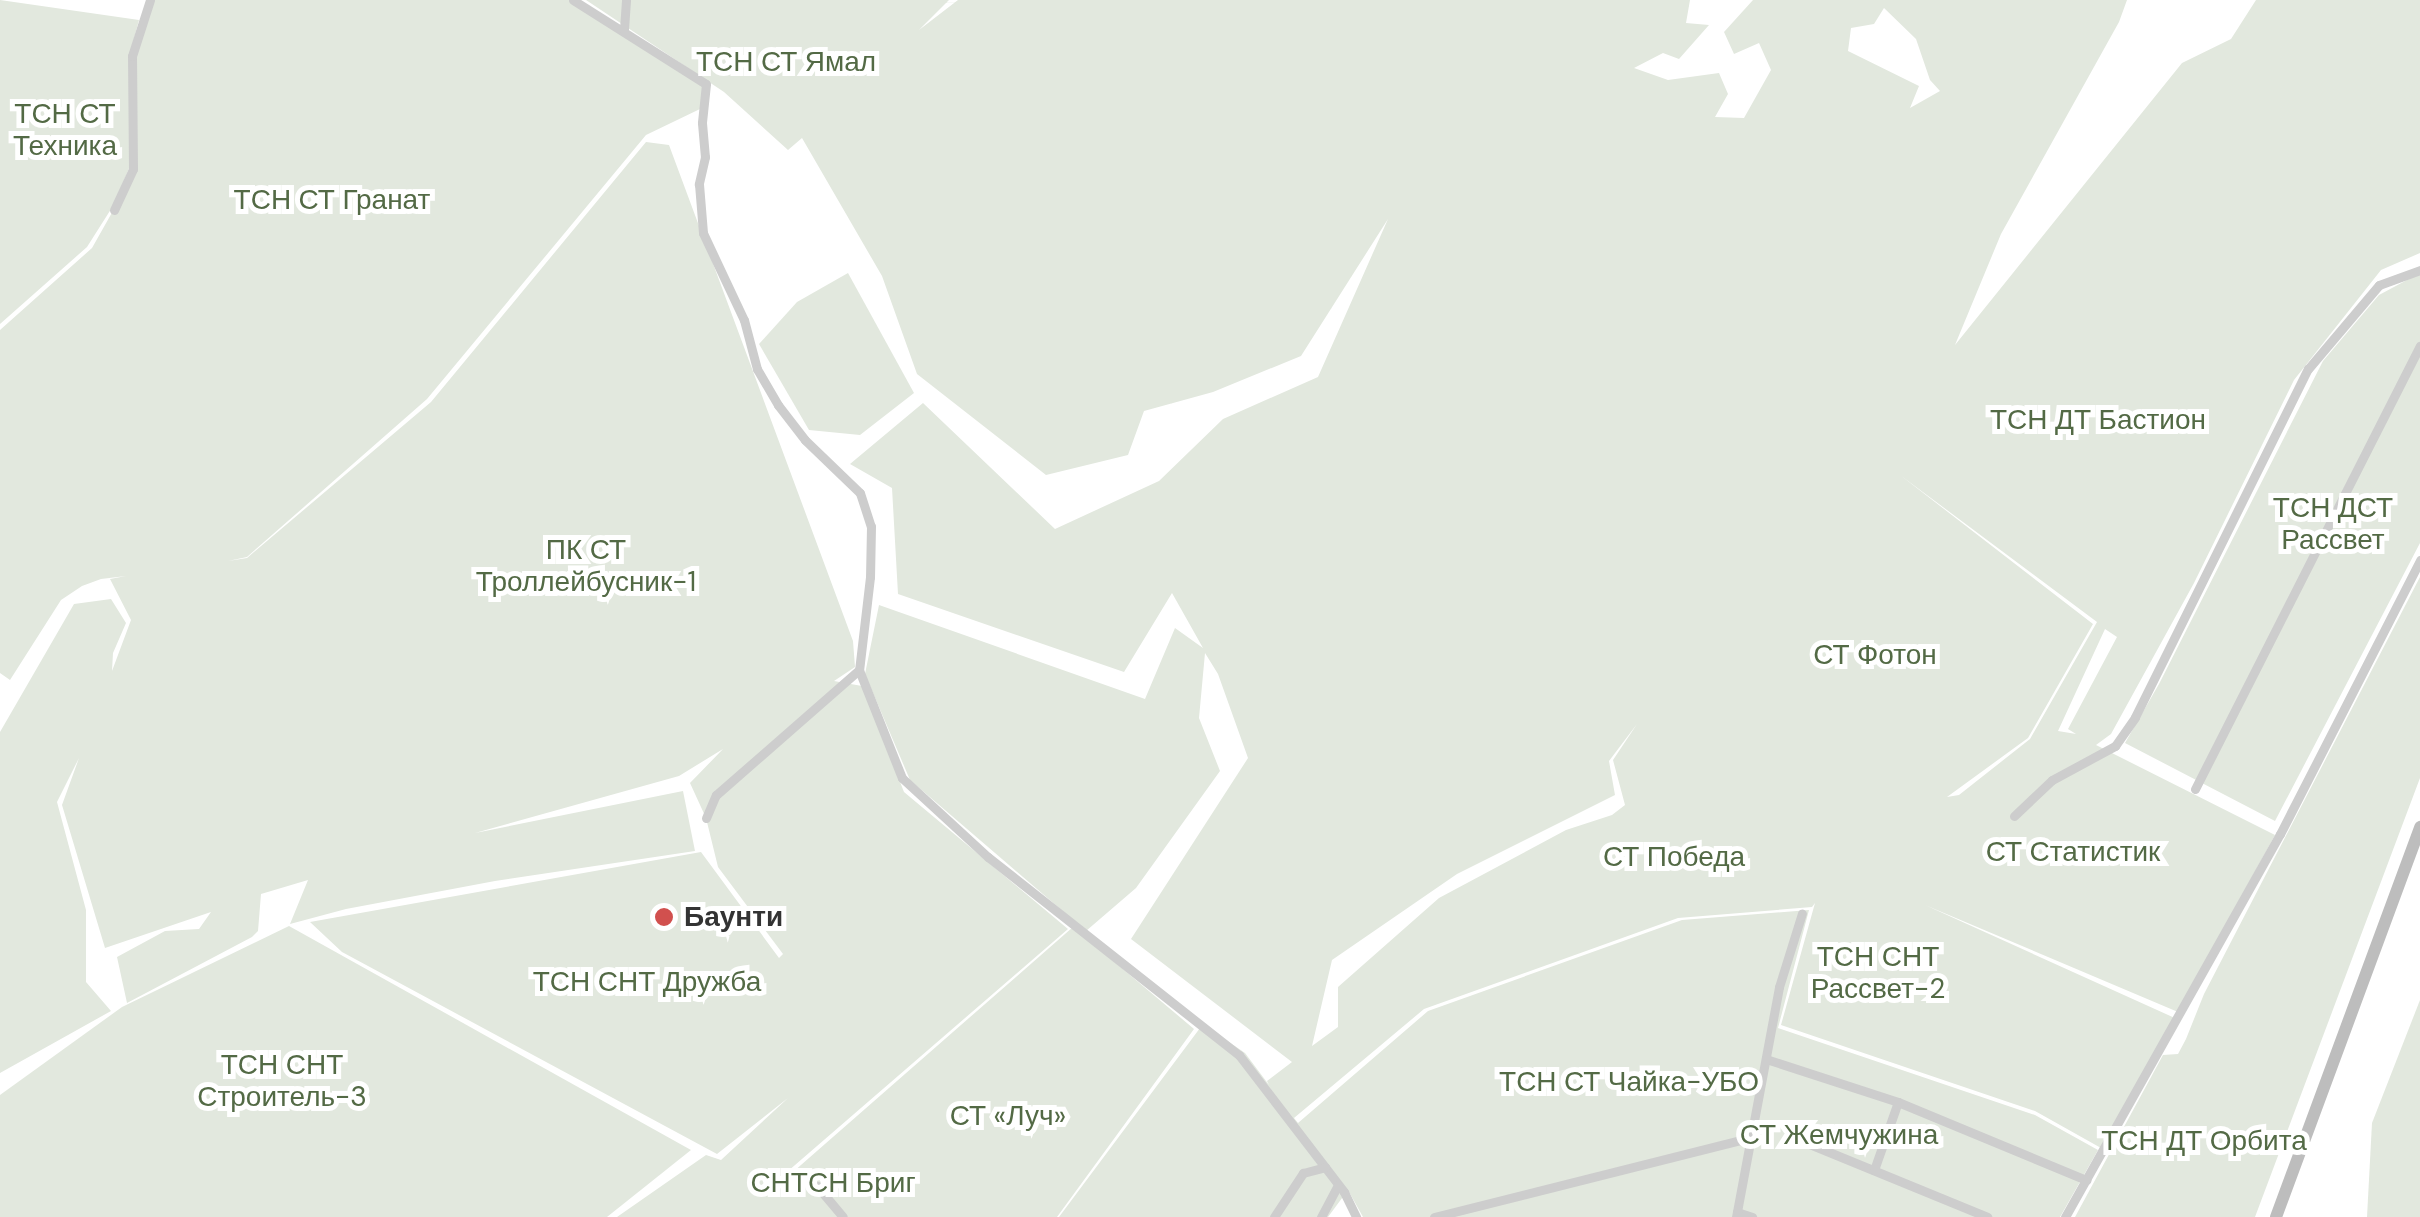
<!DOCTYPE html>
<meta charset="utf-8">
<style>
body{margin:0}
#map{position:relative;width:2420px;height:1217px;overflow:hidden;background:#fff;font-family:"DM Sans",sans-serif}
div>[style]{position:absolute}
.green>*{inset:0;background:#e2e8de}
.minor>*{height:9px;margin:-4.5px;padding:0 4.5px;transform-origin:4.5px;border-radius:4.5px;background:#cdcdcd}
.secondary>*{height:12px;margin:-6px;padding:0 6px;transform-origin:6px;border-radius:6px;background:#bdbdbd}
.dots>*{width:28px;height:28px;translate:-50% -50%;box-sizing:border-box;border:5px solid #fff;border-radius:50%}
span{translate:-50% -50%;white-space:nowrap;text-align:center;line-height:1.15;-webkit-text-stroke:10px #fff;paint-order:stroke}
.park-label{font-size:28px;color:#536a45}
.poi-label{font-size:28px;color:#333;font-weight:700}
.left{translate:0 -50%;text-align:left}
</style>
<div id="map">
<div class="green">
<div style="clip-path:polygon(0 0,139px 20px,130px 53px,130px 166px,113px 206px,87px 247px,0 324px)"></div>
<div style="clip-path:polygon(152px 0,569px 0,703px 86px,700px 109px,646px 135px,427px 399px,247px 557px,228px 561px,247px 558px,431px 402px,646px 142px,669px 145px,853px 641px,855px 667px,834px 681px,862px 686px,904px 792px,1068px 929px,780px 1178px,785px 1179px,1073px 927px,1194px 1029px,1057px 1217px,617px 1217px,706px 1155px,721px 1160px,788px 1098px,717px 1154px,342px 952px,310px 922px,701px 852px,779px 958px,783px 954px,718px 867px,706px 818px,690px 783px,723px 749px,679px 776px,475px 833px,683px 791px,695px 851px,495px 881px,346px 909px,290px 924px,308px 880px,261px 894px,258px 931px,252px 937px,127px 1003px,117px 957px,165px 931px,199px 929px,211px 912px,105px 948px,62px 805px,79px 758px,57px 802px,86px 910px,86px 982px,111px 1011px,0 1073px,0 732px,74px 604px,111px 599px,126px 623px,113px 653px,112px 671px,131px 620px,110px 579px,126px 576px,101px 579px,82px 586px,61px 600px,10px 680px,0 673px,0 330px,92px 248px,136px 170px,135px 56px)"></div>
<div style="clip-path:polygon(evenodd,586px 0,949px 0,919px 30px,958px 0,1690px 0,1686px 23px,1709px 25px,1679px 59px,1663px 53px,1634px 68px,1668px 80px,1719px 73px,1728px 94px,1715px 117px,1744px 118px,1771px 70px,1759px 43px,1734px 54px,1724px 32px,1753px 0,2127px 0,2119px 22px,2001px 234px,1955px 345px,2182px 63px,2231px 39px,2256px 0,2420px 0,2420px 253px,2381px 270px,2294px 380px,2194px 583px,2111px 734px,2096px 745px,2275px 835px,2178px 1012px,1925px 905px,2177px 1019px,2101px 1148px,2035px 1111px,1781px 1025px,1815px 903px,1812px 907px,1678px 918px,1424px 1009px,1294px 1118px,1298px 1123px,1428px 1011px,1682px 920px,1809px 910px,1778px 1028px,2035px 1115px,2098px 1150px,2060px 1217px,1363px 1217px,1348px 1190px,1328px 1217px,1059px 1217px,1203px 1024px,1245px 1053px,1269px 1085px,1267px 1081px,1292px 1062px,1131px 939px,1248px 758px,1218px 674px,1205px 653px,1199px 718px,1220px 771px,1136px 888px,1086px 931px,910px 780px,865px 674px,879px 605px,1145px 699px,1175px 628px,1203px 648px,1172px 593px,1124px 672px,898px 594px,892px 488px,850px 464px,923px 403px,1055px 529px,1159px 481px,1223px 419px,1318px 377px,1388px 219px,1301px 356px,1213px 392px,1144px 411px,1128px 455px,1046px 475px,917px 374px,882px 276px,802px 138px,788px 150px,724px 92px,586px 0,1884px 8px,1916px 39px,1930px 80px,1940px 91px,1910px 108px,1919px 86px,1848px 51px,1851px 28px,1874px 24px,1884px 8px,586px 0,1900px 475px,2097px 622px,2030px 739px,1959px 795px,1947px 797px,2028px 738px,2093px 624px,1900px 475px,586px 0,2105px 629px,2117px 637px,2068px 729px,2076px 734px,2058px 731px,2105px 629px,586px 0,1637px 724px,1613px 760px,1625px 805px,1612px 815px,1566px 830px,1439px 898px,1338px 987px,1338px 1027px,1312px 1046px,1332px 960px,1457px 874px,1615px 795px,1609px 761px,1637px 724px)"></div>
<div style="clip-path:polygon(848px 273px,914px 393px,860px 435px,809px 430px,759px 344px,797px 302px)"></div>
<div style="clip-path:polygon(2420px 273px,2420px 543px,2275px 821px,2125px 743px,2159px 684px,2323px 361px,2379px 295px)"></div>
<div style="clip-path:polygon(2420px 577px,2420px 778px,2255px 1217px,2075px 1217px,2163px 1055px,2178px 1054px,2186px 1039px,2204px 994px)"></div>
<div style="clip-path:polygon(289px 926px,691px 1150px,607px 1217px,0 1217px,0 1095px,122px 1007px)"></div>
<div style="clip-path:polygon(2420px 1000px,2420px 1217px,2367px 1217px,2372px 1123px)"></div>
</div>
<div class="minor">
<div style="left:573px;top:0;width:157px;rotate:32.3deg"></div>
<div style="left:706px;top:84px;width:39px;rotate:96deg"></div>
<div style="left:702px;top:123px;width:34px;rotate:85deg"></div>
<div style="left:705px;top:157px;width:28px;rotate:103deg"></div>
<div style="left:699px;top:184px;width:49px;rotate:85.3deg"></div>
<div style="left:703px;top:233px;width:96px;rotate:64.8deg"></div>
<div style="left:744px;top:320px;width:51px;rotate:75.1deg"></div>
<div style="left:757px;top:369px;width:42px;rotate:59.7deg"></div>
<div style="left:778px;top:405px;width:44px;rotate:52.4deg"></div>
<div style="left:805px;top:440px;width:76px;rotate:43.9deg"></div>
<div style="left:860px;top:493px;width:35px;rotate:72deg"></div>
<div style="left:871px;top:526px;width:51px;rotate:91.1deg"></div>
<div style="left:870px;top:577px;width:94px;rotate:96.7deg"></div>
<div style="left:859px;top:670px;width:116px;rotate:68.3deg"></div>
<div style="left:902px;top:778px;width:117px;rotate:42.6deg"></div>
<div style="left:988px;top:857px;width:320px;rotate:38.3deg"></div>
<div style="left:1239px;top:1055px;width:173px;rotate:52.5deg"></div>
<div style="left:1344px;top:1192px;width:28px;rotate:64deg"></div>
<div style="left:624px;top:29px;width:29px;rotate:-86deg"></div>
<div style="left:114px;top:210px;width:45px;rotate:-65.1deg"></div>
<div style="left:133px;top:169px;width:113px;rotate:-90.5deg"></div>
<div style="left:132px;top:56px;width:59px;rotate:-72.2deg"></div>
<div style="left:2195px;top:789px;width:497px;rotate:-63.1deg"></div>
<div style="left:2014px;top:816px;width:52px;rotate:-43.5deg"></div>
<div style="left:2052px;top:780px;width:72px;rotate:-28.4deg"></div>
<div style="left:2115px;top:746px;width:35px;rotate:-55deg"></div>
<div style="left:2135px;top:717px;width:389px;rotate:-63.6deg"></div>
<div style="left:2308px;top:369px;width:110px;rotate:-49.8deg"></div>
<div style="left:2379px;top:285px;width:44px;rotate:-20.1deg"></div>
<div style="left:706px;top:818px;width:25px;rotate:-67deg"></div>
<div style="left:716px;top:795px;width:190px;rotate:-41.2deg"></div>
<div style="left:1766px;top:1059px;width:139px;rotate:18deg"></div>
<div style="left:1898px;top:1102px;width:204px;rotate:22.5deg"></div>
<div style="left:1807px;top:1143px;width:195px;rotate:22.3deg"></div>
<div style="left:1874px;top:1170px;width:72px;rotate:-70.6deg"></div>
<div style="left:798px;top:1179px;width:20px;rotate:20deg"></div>
<div style="left:817px;top:1186px;width:40px;rotate:50deg"></div>
<div style="left:1737px;top:1212px;width:16px;rotate:18deg"></div>
<div style="left:1274px;top:1217px;width:53px;rotate:-56.6deg"></div>
<div style="left:1303px;top:1173px;width:23px;rotate:-15deg"></div>
<div style="left:1321px;top:1217px;width:36px;rotate:-62deg"></div>
<div style="left:1434px;top:1217px;width:329px;rotate:-14.1deg"></div>
<div style="left:1736px;top:1217px;width:234px;rotate:-79.4deg"></div>
<div style="left:1779px;top:987px;width:77px;rotate:-72.7deg"></div>
<div style="left:2065px;top:1217px;width:439px;rotate:-60.7deg"></div>
<div style="left:2280px;top:834px;width:308px;rotate:-62.9deg"></div>
</div>
<div class="secondary">
<div style="left:2276px;top:1217px;width:416px;rotate:-69.7deg"></div>
</div>
<div class="dots">
<div style="left:664px;top:917px;background:#d1504e"></div>
</div>
<div class="park-label">
<span style="left:786px;top:62px">ТСН СТ Ямал</span>
<span style="left:65px;top:130px">ТСН СТ<br>Техника</span>
<span style="left:332px;top:200px">ТСН СТ Гранат</span>
<span style="left:2098px;top:420px">ТСН ДТ Бастион</span>
<span style="left:2333px;top:524px">ТСН ДСТ<br>Рассвет</span>
<span style="left:586px;top:566px">ПК СТ<br>Троллейбусник-1</span>
<span style="left:1875px;top:655px">СТ Фотон</span>
<span style="left:2073px;top:852px">СТ Статистик</span>
<span style="left:1674px;top:857px">СТ Победа</span>
<span style="left:1878px;top:973px">ТСН СНТ<br>Рассвет-2</span>
<span style="left:647px;top:982px">ТСН СНТ Дружба</span>
<span style="left:282px;top:1081px">ТСН СНТ<br>Строитель-3</span>
<span style="left:1629px;top:1082px">ТСН СТ Чайка-УБО</span>
<span style="left:1008px;top:1116px">СТ «Луч»</span>
<span style="left:1839px;top:1135px">СТ Жемчужина</span>
<span style="left:2204px;top:1141px">ТСН ДТ Орбита</span>
<span style="left:833px;top:1183px">СНТСН Бриг</span>
</div>
<div class="poi-label">
<span class="left" style="left:684px;top:917px">Баунти</span>
</div>
</div>
